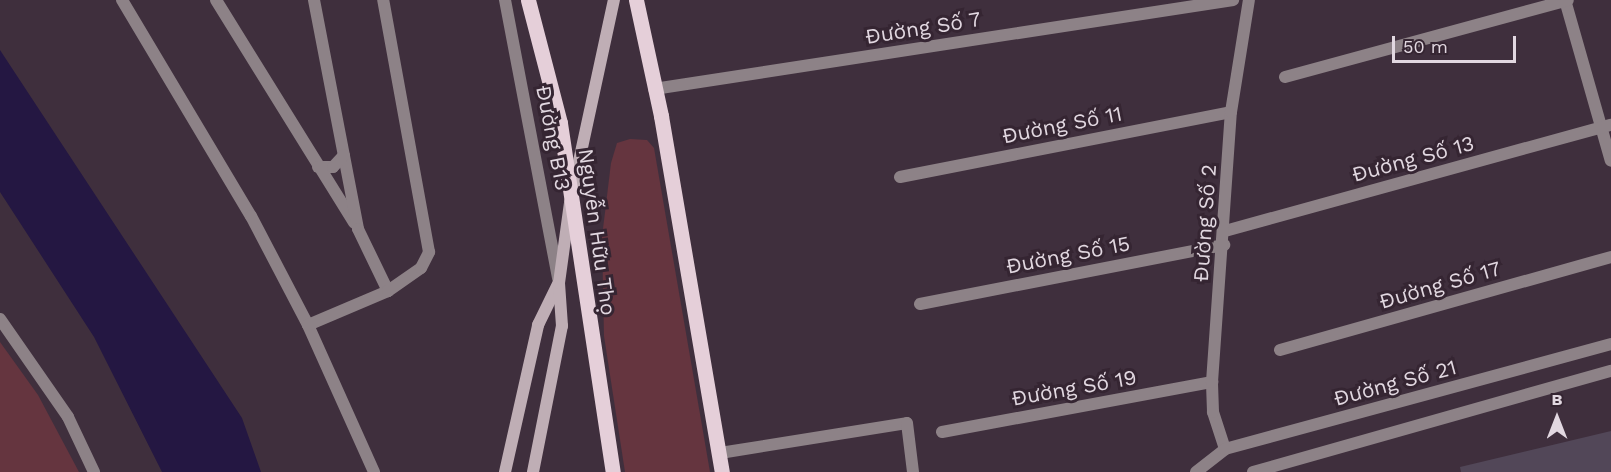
<!DOCTYPE html>
<meta charset="utf-8">
<style>
body{margin:0}
#map{position:relative;width:1611px;height:472px;overflow:hidden;background:#3f2f3d;font-family:"Work Sans",sans-serif}
div>[style]{position:absolute}
.green>*{inset:0;background:#65353f}
.water>*{inset:0;background:#241742}
.building>*{inset:0;background:#524758}
.street>*{height:12px;margin:-6px;padding:0 6px;transform-origin:6px;border-radius:6px;background:#8d8287}
.secondary>*{height:12px;margin:-6px;padding:0 6px;transform-origin:6px;border-radius:6px;background:#bfaeb5}
.primary>*{height:15px;margin:-7.5px;padding:0 7.5px;transform-origin:7.5px;border-radius:7.5px;background:#e5cfd9}
span{translate:-50% -50%;white-space:nowrap;text-align:center;line-height:1.15;-webkit-text-stroke:6px #352532;paint-order:stroke}
.street-label{font-size:21px;color:#e2d8e1}
.north{position:absolute;left:1527px;top:388px;width:60px;height:60px;-webkit-text-stroke:4px #352532;paint-order:stroke;rotate:0deg;font-size:16px;font-weight:700;line-height:24px;text-align:center;color:#e2d8e1}
.north::after{content:'';display:block;margin:auto;width:21px;height:27px;background:#e2d8e1;clip-path:polygon(50% 0,100% 100%,50% 72%,0 100%)}
.scale{position:absolute;left:1392px;top:36px;width:124px;height:27px;box-sizing:border-box;border:3px solid #e2d8e1;border-top:0;padding-left:8px;font-size:18px;line-height:21px;white-space:nowrap;color:#e2d8e1;-webkit-text-stroke:4px #352532;paint-order:stroke}
</style>
<div id="map">
<div class="green">
<div style="clip-path:polygon(630px 139px,647px 140px,654px 148px,710px 472px,625px 472px,604px 336px,602px 237px,611px 163px,617px 143px)"></div>
<div style="clip-path:polygon(0 342px,38px 395px,79px 472px,0 472px)"></div>
</div>
<div class="water">
<div style="clip-path:polygon(0 50px,242px 418px,261px 472px,162px 472px,94px 337px,0 192px)"></div>
</div>
<div class="building">
<div style="clip-path:polygon(1611px 431px,1611px 472px,1461px 472px,1460px 467px)"></div>
</div>
<div class="street">
<div style="left:122px;top:0;width:252px;rotate:59.2deg"></div>
<div style="left:251px;top:216px;width:123px;rotate:62.4deg"></div>
<div style="left:308px;top:325px;width:161px;rotate:65.8deg"></div>
<div style="left:216px;top:0;width:262px;rotate:58.2deg"></div>
<div style="left:314px;top:0;width:233px;rotate:79.1deg"></div>
<div style="left:358px;top:229px;width:69px;rotate:64.2deg"></div>
<div style="left:505px;top:0;width:284px;rotate:79.2deg"></div>
<div style="left:1565px;top:0;width:167px;rotate:74.1deg"></div>
<div style="left:1285px;top:77px;width:293px;rotate:-15.2deg"></div>
<div style="left:654px;top:89px;width:586px;rotate:-8.74deg"></div>
<div style="left:318px;top:167px;width:15px"></div>
<div style="left:333px;top:167px;width:16px;rotate:-47deg"></div>
<div style="left:900px;top:177px;width:337px;rotate:-11.1deg"></div>
<div style="left:1225px;top:231px;width:400px;rotate:-15.4deg"></div>
<div style="left:920px;top:304px;width:310px;rotate:-11deg"></div>
<div style="left:0;top:319px;width:119px;rotate:55.2deg"></div>
<div style="left:68px;top:417px;width:61px;rotate:64.7deg"></div>
<div style="left:308px;top:325px;width:87px;rotate:-23deg"></div>
<div style="left:388px;top:291px;width:40px;rotate:-34.9deg"></div>
<div style="left:421px;top:268px;width:18px;rotate:-63deg"></div>
<div style="left:429px;top:252px;width:256px;rotate:-100.3deg"></div>
<div style="left:1280px;top:350px;width:344px;rotate:-15.7deg"></div>
<div style="left:942px;top:432px;width:275px;rotate:-10.5deg"></div>
<div style="left:1225px;top:449px;width:39px;rotate:-108deg"></div>
<div style="left:1213px;top:412px;width:30px;rotate:-92deg"></div>
<div style="left:1212px;top:382px;width:271px;rotate:-86deg"></div>
<div style="left:1231px;top:112px;width:113px;rotate:-80.9deg"></div>
<div style="left:720px;top:453px;width:189px;rotate:-9.1deg"></div>
<div style="left:907px;top:423px;width:49px;rotate:83deg"></div>
<div style="left:1196px;top:472px;width:37px;rotate:-38deg"></div>
<div style="left:1225px;top:449px;width:400px;rotate:-15.2deg"></div>
<div style="left:1253px;top:472px;width:372px;rotate:-15.8deg"></div>
</div>
<div class="secondary">
<div style="left:505px;top:472px;width:151px;rotate:-77.3deg"></div>
<div style="left:538px;top:325px;width:46px;rotate:-64deg"></div>
<div style="left:533px;top:472px;width:149px;rotate:-78.8deg"></div>
<div style="left:562px;top:326px;width:43px;rotate:-94deg"></div>
<div style="left:559px;top:283px;width:81px;rotate:-82.2deg"></div>
<div style="left:570px;top:203px;width:208px;rotate:-77.8deg"></div>
</div>
<div class="primary">
<div style="left:528px;top:0;width:127px;rotate:75.4deg"></div>
<div style="left:560px;top:123px;width:353px;rotate:81.4deg"></div>
<div style="left:636px;top:0;width:119px;rotate:77.8deg"></div>
<div style="left:661px;top:116px;width:361px;rotate:80.3deg"></div>
</div>
<div class="street-label">
<span style="left:923px;top:28px;rotate:-9deg">Đường Số 7</span>
<span style="left:1062px;top:125px;rotate:-11deg">Đường Số 11</span>
<span style="left:553px;top:138px;rotate:79deg">Đường B13</span>
<span style="left:1413px;top:159px;rotate:-15deg">Đường Số 13</span>
<span style="left:1205px;top:223px;rotate:-86deg">Đường Số 2</span>
<span style="left:597px;top:232px;rotate:82deg">Nguyễn Hữu Thọ</span>
<span style="left:1068px;top:255px;rotate:-11deg">Đường Số 15</span>
<span style="left:1440px;top:285px;rotate:-16deg">Đường Số 17</span>
<span style="left:1395px;top:383px;rotate:-15deg">Đường Số 21</span>
<span style="left:1074px;top:388px;rotate:-10deg">Đường Số 19</span>
</div>
<div class="north">B</div>
<div class="scale">50 m</div>
</div>
